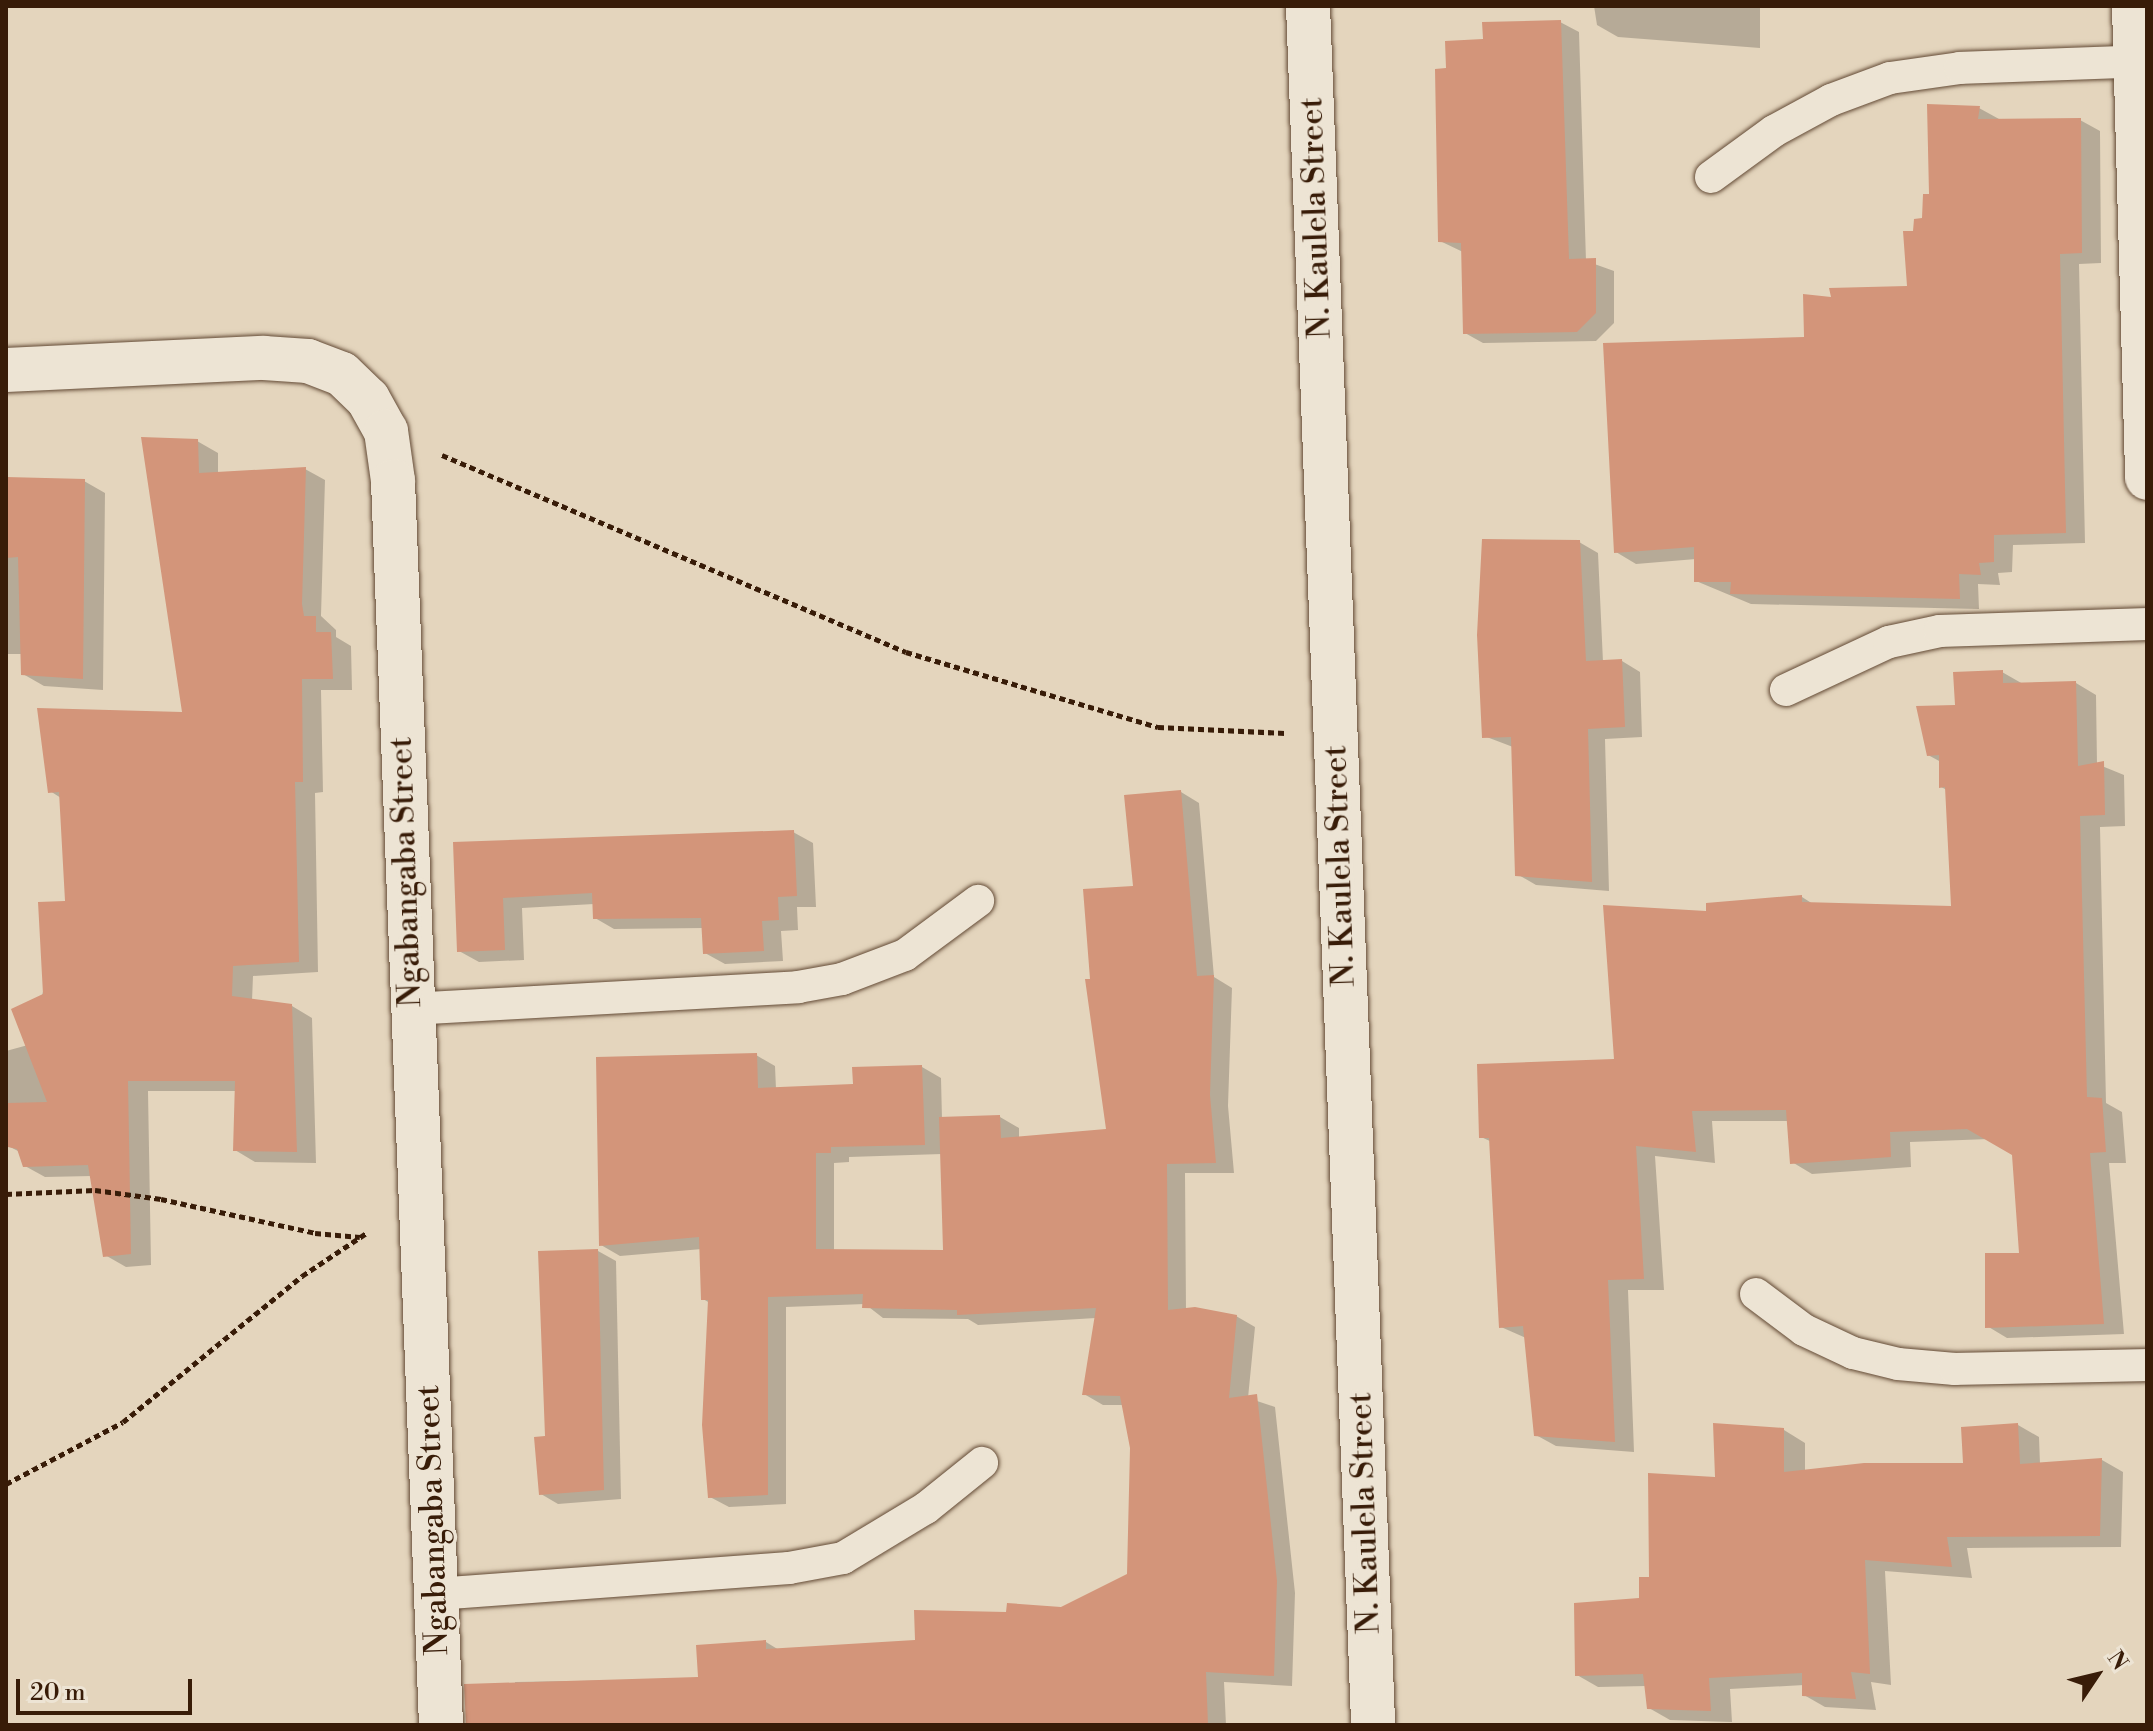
<!DOCTYPE html>
<style>
body{margin:0}
#map{position:relative;width:2153px;height:1731px;overflow:hidden;background:#e4d5bd;font-family:"Libre Bodoni",serif}
div>[style]{position:absolute}
.shadow>*{inset:0;background:#0003}
.building>*{inset:0;background:#d3957a}
.path>*{height:5px;margin-top:-2.5px;transform-origin:0;background:repeating-linear-gradient(90deg,#381c08 0 6px,transparent 0 10px)}
.roads{filter:drop-shadow(0 0 2px #634a35) drop-shadow(0 0 2px #634a35)}
.lane>*{height:32px;margin:-16px;padding:0 16px;transform-origin:16px;border-radius:16px;background:#ede4d4}
.street>*{height:44px;margin:-22px;padding:0 22px;transform-origin:22px;border-radius:22px;background:#ede4d4}
.secondary>*{height:44px;margin:-22px;padding:0 22px;transform-origin:22px;border-radius:22px;background:#ede4d4}
span{translate:-50% -50%;white-space:nowrap;text-align:center;line-height:1.15;-webkit-text-stroke:7px #ede4d4;paint-order:stroke}
.street-label{font-size:32px;color:#381c08}
.frame{position:absolute;inset:0;border:8px solid #381c08;pointer-events:none}
.north{position:absolute;left:2057px;top:1635px;width:80px;height:80px;-webkit-text-stroke:6px #ede4d4;paint-order:stroke;rotate:55deg;font-size:22px;font-weight:700;line-height:32px;text-align:center;color:#381c08}
.north::after{content:'';display:block;margin:auto;width:28px;height:36px;background:#381c08;clip-path:polygon(50% 0,100% 100%,50% 72%,0 100%)}
.scale{position:absolute;left:16px;top:1679px;width:176px;height:36px;box-sizing:border-box;border:4px solid #381c08;border-top:0;padding-left:10px;font-size:24px;line-height:28px;white-space:nowrap;color:#381c08;-webkit-text-stroke:6px #ede4d4;paint-order:stroke}
</style>
<div id="map">
<div class="shadow">
<div style="clip-path:polygon(1594px 6px,1760px 6px,1760px 48px,1618px 37px,1597px 25px)"></div>
<div style="clip-path:polygon(1560px 22px,1579px 32px,1586px 261px,1614px 271px,1614px 323px,1596px 341px,1483px 343px,1465px 333px,1463px 252px,1440px 241px,1448px 70px,1485px 41px)"></div>
<div style="clip-path:polygon(1979px 108px,1999px 119px,2080px 120px,2100px 131px,2101px 263px,2079px 264px,2085px 543px,2013px 545px,2012px 572px,1998px 573px,2000px 585px,1978px 584px,1979px 609px,1751px 604px,1696px 581px,1696px 559px,1636px 564px,1616px 552px,1806px 339px,1833px 299px,1909px 288px,1915px 233px)"></div>
<div style="clip-path:polygon(197px 441px,218px 453px,218px 474px,305px 469px,325px 480px,321px 616px,336px 630px,336px 637px,351px 646px,352px 690px,321px 690px,323px 792px,315px 793px,318px 972px,253px 976px,252px 1001px,292px 1006px,312px 1018px,316px 1163px,255px 1162px,235px 1150px,236px 1091px,148px 1091px,151px 1265px,126px 1267px,105px 1255px,92px 1176px,45px 1177px,25px 1166px,20px 1152px,6px 1145px,6px 1051px,28px 1045px,68px 903px,61px 798px,50px 791px,185px 714px)"></div>
<div style="clip-path:polygon(6px 479px,84px 481px,105px 493px,103px 690px,44px 686px,23px 674px,23px 654px,6px 654px)"></div>
<div style="clip-path:polygon(1579px 542px,1598px 553px,1603px 662px,1622px 661px,1640px 672px,1642px 737px,1605px 739px,1609px 891px,1536px 885px,1517px 874px,1513px 747px,1484px 736px)"></div>
<div style="clip-path:polygon(2002px 672px,2023px 684px,2076px 683px,2096px 695px,2097px 764px,2124px 775px,2125px 826px,2100px 827px,2106px 1103px,2122px 1112px,2126px 1163px,2109px 1163px,2124px 1334px,2007px 1338px,1987px 1326px,2022px 1255px,2014px 1154px,1989px 1139px,1910px 1142px,1911px 1167px,1812px 1174px,1792px 1162px,1789px 1121px,1712px 1121px,1715px 1163px,1655px 1156px,1664px 1290px,1628px 1290px,1634px 1452px,1556px 1446px,1536px 1435px,1526px 1338px,1501px 1327px,1492px 1142px,1481px 1137px,1616px 1061px,1709px 913px,1802px 897px,1813px 904px,1953px 908px,1947px 790px,1941px 787px,1941px 762px,1928px 755px,1957px 707px)"></div>
<div style="clip-path:polygon(evenodd,1181px 792px,1199px 803px,1214px 977px,1232px 988px,1228px 1106px,1234px 1173px,1185px 1173px,1186px 1310px,1236px 1316px,1255px 1327px,1248px 1398px,1275px 1407px,1295px 1593px,1292px 1686px,1224px 1682px,1226px 1725px,518px 1725px,515px 1682px,700px 1679px,766px 1642px,779px 1650px,917px 1642px,1007px 1614px,1061px 1609px,1129px 1576px,1132px 1447px,1124px 1405px,1103px 1405px,1084px 1394px,1096px 1318px,978px 1325px,968px 1319px,883px 1318px,865px 1304px,786px 1307px,786px 1504px,729px 1507px,710px 1497px,710px 1303px,703px 1299px,702px 1249px,620px 1256px,601px 1245px,756px 1055px,775px 1066px,776px 1089px,855px 1086px,922px 1067px,941px 1078px,942px 1119px,1000px 1117px,1019px 1128px,1019px 1139px,1109px 1131px,1092px 980px,1181px 792px,942px 1154px,945px 1252px,834px 1251px,834px 1163px,849px 1162px,849px 1157px,942px 1154px)"></div>
<div style="clip-path:polygon(793px 832px,813px 843px,816px 907px,797px 907px,798px 930px,781px 931px,783px 961px,725px 964px,705px 953px,704px 928px,614px 929px,595px 918px,594px 904px,522px 908px,524px 960px,479px 962px,459px 951px,455px 844px)"></div>
<div style="clip-path:polygon(598px 1251px,616px 1261px,621px 1499px,558px 1504px,541px 1494px,547px 1437px)"></div>
<div style="clip-path:polygon(2018px 1425px,2039px 1437px,2040px 1464px,2102px 1460px,2123px 1472px,2121px 1547px,1967px 1548px,1972px 1578px,1885px 1571px,1891px 1685px,1871px 1682px,1876px 1710px,1825px 1707px,1804px 1695px,1804px 1685px,1730px 1689px,1732px 1722px,1670px 1720px,1649px 1708px,1646px 1686px,1598px 1687px,1577px 1675px,1641px 1600px,1717px 1479px,1784px 1430px,1805px 1443px,1805px 1472px,1965px 1465px)"></div>
</div>
<div class="building">
<div style="clip-path:polygon(1561px 20px,1569px 259px,1596px 258px,1596px 313px,1577px 332px,1463px 334px,1461px 243px,1438px 242px,1435px 69px,1446px 68px,1445px 41px,1483px 39px,1482px 22px)"></div>
<div style="clip-path:polygon(1927px 104px,1980px 106px,1978px 119px,2081px 118px,2082px 253px,2060px 254px,2066px 533px,1994px 535px,1994px 562px,1979px 563px,1981px 575px,1959px 574px,1960px 599px,1730px 594px,1731px 582px,1694px 582px,1694px 547px,1614px 553px,1603px 343px,1804px 337px,1803px 294px,1831px 297px,1829px 288px,1907px 286px,1903px 231px,1913px 231px,1914px 219px,1922px 218px,1923px 194px,1929px 194px)"></div>
<div style="clip-path:polygon(141px 437px,198px 439px,199px 473px,306px 467px,302px 604px,304px 616px,316px 616px,316px 632px,331px 632px,333px 679px,302px 679px,303px 782px,295px 782px,299px 962px,233px 966px,232px 996px,292px 1004px,297px 1152px,233px 1151px,235px 1081px,128px 1081px,131px 1254px,103px 1257px,88px 1165px,23px 1167px,17px 1149px,8px 1147px,8px 1103px,47px 1102px,11px 1009px,43px 994px,38px 902px,65px 901px,59px 792px,48px 793px,37px 708px,182px 712px)"></div>
<div style="clip-path:polygon(6px 477px,85px 479px,83px 679px,21px 675px,18px 557px,6px 558px)"></div>
<div style="clip-path:polygon(1482px 539px,1580px 540px,1586px 661px,1622px 659px,1625px 727px,1588px 729px,1592px 882px,1515px 876px,1511px 737px,1482px 738px,1477px 635px)"></div>
<div style="clip-path:polygon(2003px 670px,2003px 683px,2076px 681px,2078px 766px,2104px 761px,2105px 815px,2080px 816px,2087px 1097px,2102px 1098px,2106px 1152px,2090px 1153px,2104px 1324px,1985px 1328px,1985px 1253px,2019px 1253px,2012px 1155px,1967px 1129px,1890px 1132px,1891px 1157px,1790px 1164px,1786px 1110px,1692px 1111px,1696px 1152px,1636px 1146px,1644px 1279px,1608px 1280px,1615px 1442px,1534px 1436px,1523px 1326px,1499px 1328px,1489px 1138px,1479px 1138px,1477px 1064px,1614px 1059px,1603px 905px,1706px 911px,1706px 903px,1802px 895px,1802px 902px,1951px 906px,1945px 787px,1939px 788px,1939px 755px,1927px 756px,1916px 706px,1955px 705px,1953px 672px)"></div>
<div style="clip-path:polygon(1181px 790px,1197px 976px,1214px 975px,1210px 1095px,1216px 1163px,1167px 1164px,1168px 1310px,1195px 1307px,1237px 1315px,1229px 1398px,1257px 1394px,1277px 1581px,1274px 1676px,1206px 1672px,1208px 1725px,466px 1725px,464px 1684px,698px 1677px,696px 1645px,766px 1640px,766px 1649px,915px 1640px,914px 1610px,1006px 1612px,1007px 1603px,1061px 1607px,1127px 1574px,1130px 1448px,1120px 1396px,1082px 1395px,1096px 1308px,957px 1315px,957px 1310px,862px 1308px,863px 1294px,768px 1297px,768px 1495px,708px 1498px,702px 1425px,708px 1300px,701px 1300px,699px 1237px,599px 1246px,596px 1057px,757px 1053px,758px 1088px,853px 1084px,852px 1067px,922px 1065px,925px 1145px,831px 1147px,831px 1153px,816px 1153px,816px 1249px,943px 1250px,939px 1117px,1000px 1115px,1001px 1138px,1106px 1129px,1085px 979px,1090px 979px,1083px 889px,1133px 886px,1124px 795px)"></div>
<div style="clip-path:polygon(794px 830px,797px 896px,778px 897px,779px 920px,762px 921px,764px 951px,703px 954px,701px 918px,593px 919px,592px 893px,503px 898px,505px 950px,457px 952px,453px 842px)"></div>
<div style="clip-path:polygon(598px 1249px,604px 1490px,539px 1495px,534px 1437px,545px 1436px,538px 1251px)"></div>
<div style="clip-path:polygon(1713px 1423px,1784px 1428px,1784px 1472px,1864px 1463px,1963px 1463px,1961px 1427px,2018px 1423px,2020px 1464px,2102px 1458px,2100px 1536px,1947px 1537px,1952px 1567px,1865px 1560px,1870px 1674px,1851px 1672px,1856px 1699px,1802px 1696px,1802px 1673px,1709px 1678px,1711px 1711px,1647px 1709px,1643px 1674px,1575px 1676px,1574px 1603px,1639px 1598px,1639px 1577px,1649px 1577px,1648px 1473px,1715px 1477px)"></div>
</div>
<div class="path">
<div style="left:442px;top:455px;width:504px;rotate:23deg"></div>
<div style="left:906px;top:652px;width:263px;rotate:16.6deg"></div>
<div style="left:1158px;top:727px;width:127px;rotate:2.7deg"></div>
<div style="left:6px;top:1194px;width:89px;rotate:-2.6deg"></div>
<div style="left:95px;top:1190px;width:67px;rotate:7.8deg"></div>
<div style="left:161px;top:1199px;width:158px;rotate:12.4deg"></div>
<div style="left:315px;top:1233px;width:45px;rotate:5.1deg"></div>
<div style="left:6px;top:1484px;width:132px;rotate:-27.9deg"></div>
<div style="left:123px;top:1422px;width:231px;rotate:-39.2deg"></div>
<div style="left:302px;top:1276px;width:79px;rotate:-33.7deg"></div>
</div>
<div class="roads">
<div class="lane">
<div style="left:1711px;top:177px;width:78px;rotate:-36.1deg"></div>
<div style="left:1774px;top:131px;width:65px;rotate:-28.5deg"></div>
<div style="left:1831px;top:100px;width:63px;rotate:-20.4deg"></div>
<div style="left:1890px;top:78px;width:71px;rotate:-8.1deg"></div>
<div style="left:1960px;top:68px;width:187px;rotate:-2.1deg"></div>
<div style="left:1786px;top:690px;width:114px;rotate:-25deg"></div>
<div style="left:1889px;top:642px;width:52px;rotate:-12.2deg"></div>
<div style="left:1940px;top:631px;width:207px;rotate:-1.9deg"></div>
<div style="left:410px;top:1009px;width:389px;rotate:-3.2deg"></div>
<div style="left:798px;top:987px;width:45px;rotate:-10.3deg"></div>
<div style="left:842px;top:979px;width:67px;rotate:-20.9deg"></div>
<div style="left:905px;top:955px;width:91px;rotate:-36.5deg"></div>
<div style="left:1756px;top:1294px;width:60px;rotate:36.9deg"></div>
<div style="left:1804px;top:1330px;width:54px;rotate:25.1deg"></div>
<div style="left:1853px;top:1353px;width:46px;rotate:13.7deg"></div>
<div style="left:1898px;top:1364px;width:57px;rotate:5deg"></div>
<div style="left:1955px;top:1369px;width:192px;rotate:-1.2deg"></div>
<div style="left:436px;top:1594px;width:354px;rotate:-4.2deg"></div>
<div style="left:789px;top:1568px;width:55px;rotate:-10.5deg"></div>
<div style="left:843px;top:1558px;width:97px;rotate:-31.1deg"></div>
<div style="left:926px;top:1508px;width:72px;rotate:-38.8deg"></div>
</div>
<div class="street">
<div style="left:2134px;top:6px;width:472px;rotate:88.4deg"></div>
<div style="left:6px;top:370px;width:258px;rotate:-2.7deg"></div>
<div style="left:264px;top:358px;width:44px;rotate:3.9deg"></div>
<div style="left:308px;top:361px;width:36px;rotate:21deg"></div>
<div style="left:342px;top:374px;width:36px;rotate:44deg"></div>
<div style="left:368px;top:399px;width:37px;rotate:61deg"></div>
<div style="left:386px;top:431px;width:50px;rotate:82deg"></div>
<div style="left:393px;top:481px;width:1245px;rotate:87.79deg"></div>
</div>
<div class="secondary">
<div style="left:1308px;top:6px;width:1720px;rotate:87.83deg"></div>
</div>
</div>
<div class="street-label">
<span style="left:1316px;top:218px;rotate:-92deg">N. Kaulela Street</span>
<span style="left:1340px;top:866px;rotate:-92deg">N. Kaulela Street</span>
<span style="left:406px;top:872px;rotate:-92deg">Ngabangaba Street</span>
<span style="left:1365px;top:1513px;rotate:-92deg">N. Kaulela Street</span>
<span style="left:433px;top:1520px;rotate:-92deg">Ngabangaba Street</span>
</div>
<div class="frame"></div>
<div class="north">N</div>
<div class="scale">20 m</div>
</div>
